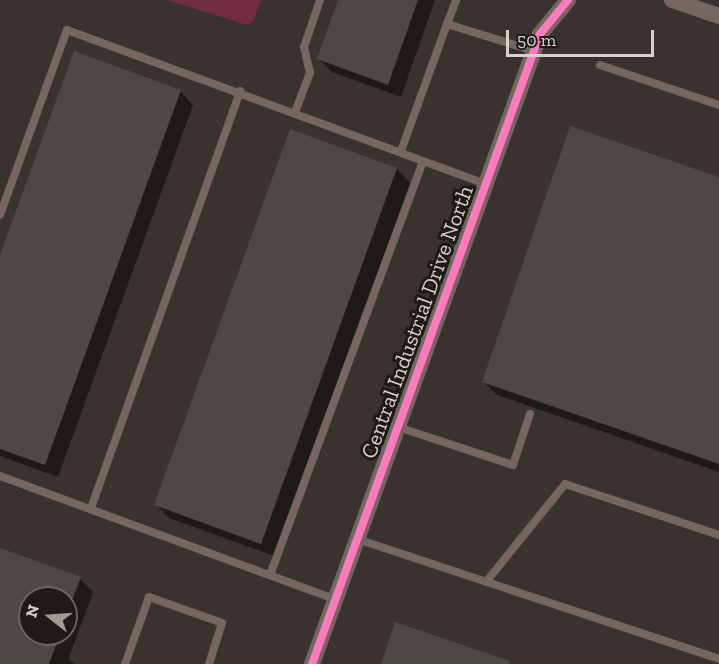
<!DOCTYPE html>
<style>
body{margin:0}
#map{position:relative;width:719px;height:664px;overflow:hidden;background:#39322e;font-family:"Zilla Slab",serif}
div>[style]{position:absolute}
.water>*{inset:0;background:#712c3e}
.shadow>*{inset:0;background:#0007}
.building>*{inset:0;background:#4d4844}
.lane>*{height:8px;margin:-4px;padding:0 4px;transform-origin:4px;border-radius:4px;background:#766662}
.street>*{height:16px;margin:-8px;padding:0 8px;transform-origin:8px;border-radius:8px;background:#766662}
.cycleway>*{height:8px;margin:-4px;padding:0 4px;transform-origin:4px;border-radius:4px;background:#fd7abc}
span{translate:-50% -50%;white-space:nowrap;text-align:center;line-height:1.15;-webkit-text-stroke:6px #201a17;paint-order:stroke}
.street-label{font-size:22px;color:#d8d0cb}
.north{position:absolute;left:18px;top:586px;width:60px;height:60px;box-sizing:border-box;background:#201a17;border:2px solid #6a635f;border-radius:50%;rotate:287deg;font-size:16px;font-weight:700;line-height:24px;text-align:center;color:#d8d0cb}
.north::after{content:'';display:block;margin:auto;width:21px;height:27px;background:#a09994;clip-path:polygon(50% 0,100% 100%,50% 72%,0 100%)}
.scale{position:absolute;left:506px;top:30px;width:148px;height:27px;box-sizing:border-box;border:3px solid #d8d0cb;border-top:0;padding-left:8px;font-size:18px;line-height:21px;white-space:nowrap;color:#d8d0cb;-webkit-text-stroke:4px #201a17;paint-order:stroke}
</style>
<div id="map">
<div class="water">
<div style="clip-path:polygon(167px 0,261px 0,253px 22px,247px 25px)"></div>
</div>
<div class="shadow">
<div style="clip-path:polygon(340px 0,435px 0,401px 97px,332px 72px,319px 59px)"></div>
<div style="clip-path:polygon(180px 91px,193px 105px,58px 477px,0 456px,0 260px)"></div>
<div style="clip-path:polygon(291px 131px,397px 169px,410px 183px,274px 556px,169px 518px,156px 504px)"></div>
<div style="clip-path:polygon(719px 179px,719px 472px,497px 395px,483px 381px)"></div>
<div style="clip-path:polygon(evenodd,0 549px,80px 579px,93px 592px,68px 660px,75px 664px,0 664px,0 549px,30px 598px,66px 598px,66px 634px,30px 634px,30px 598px)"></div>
</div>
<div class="building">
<div style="clip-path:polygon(338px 0,418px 0,388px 85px,317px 59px)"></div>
<div style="clip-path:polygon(74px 51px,181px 90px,45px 465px,0 449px,0 255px)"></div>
<div style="clip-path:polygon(570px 126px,719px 177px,719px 464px,482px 382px)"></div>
<div style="clip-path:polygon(290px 129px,397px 168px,261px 544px,154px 505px)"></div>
<div style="clip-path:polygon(0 548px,81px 577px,73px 598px,30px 598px,30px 634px,60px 634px,49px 664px,0 664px)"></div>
<div style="clip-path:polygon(395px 622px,510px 661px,510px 664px,381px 664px)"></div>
</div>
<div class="lane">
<div style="left:447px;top:24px;width:26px;rotate:-69deg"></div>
<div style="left:600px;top:65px;width:126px;rotate:18.6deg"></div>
<div style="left:295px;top:112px;width:42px;rotate:-69deg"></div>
<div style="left:310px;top:73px;width:27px;rotate:-103deg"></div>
<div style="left:304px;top:47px;width:50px;rotate:-71.2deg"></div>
<div style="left:401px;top:151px;width:135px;rotate:-70.1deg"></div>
<div style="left:447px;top:24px;width:91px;rotate:17.2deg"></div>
<div style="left:0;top:215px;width:197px;rotate:-70.1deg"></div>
<div style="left:67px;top:30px;width:446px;rotate:20.2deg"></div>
<div style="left:398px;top:427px;width:121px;rotate:18.3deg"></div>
<div style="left:513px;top:465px;width:54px;rotate:-71.6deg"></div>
<div style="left:0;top:476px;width:357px;rotate:20.2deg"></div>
<div style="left:91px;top:508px;width:443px;rotate:-70.3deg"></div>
<div style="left:357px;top:539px;width:381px;rotate:18.3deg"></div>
<div style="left:270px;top:575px;width:441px;rotate:-69.7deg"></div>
<div style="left:486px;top:582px;width:126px;rotate:-51.1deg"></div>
<div style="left:565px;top:484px;width:162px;rotate:18.3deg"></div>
<div style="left:125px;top:664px;width:71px;rotate:-70.3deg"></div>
<div style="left:149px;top:597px;width:77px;rotate:19.6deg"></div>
<div style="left:222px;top:623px;width:43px;rotate:107.6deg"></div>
</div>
<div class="street">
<div style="left:672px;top:0;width:50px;rotate:18.8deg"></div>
<div style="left:312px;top:664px;width:670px;rotate:-70.1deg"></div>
<div style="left:540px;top:34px;width:44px;rotate:-50.5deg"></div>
</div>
<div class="cycleway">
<div style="left:312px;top:664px;width:670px;rotate:-70.1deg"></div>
<div style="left:540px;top:34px;width:44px;rotate:-50.5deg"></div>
</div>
<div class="street-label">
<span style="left:417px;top:322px;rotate:-70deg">Central Industrial Drive North</span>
</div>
<div class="north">N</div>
<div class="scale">50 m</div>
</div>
